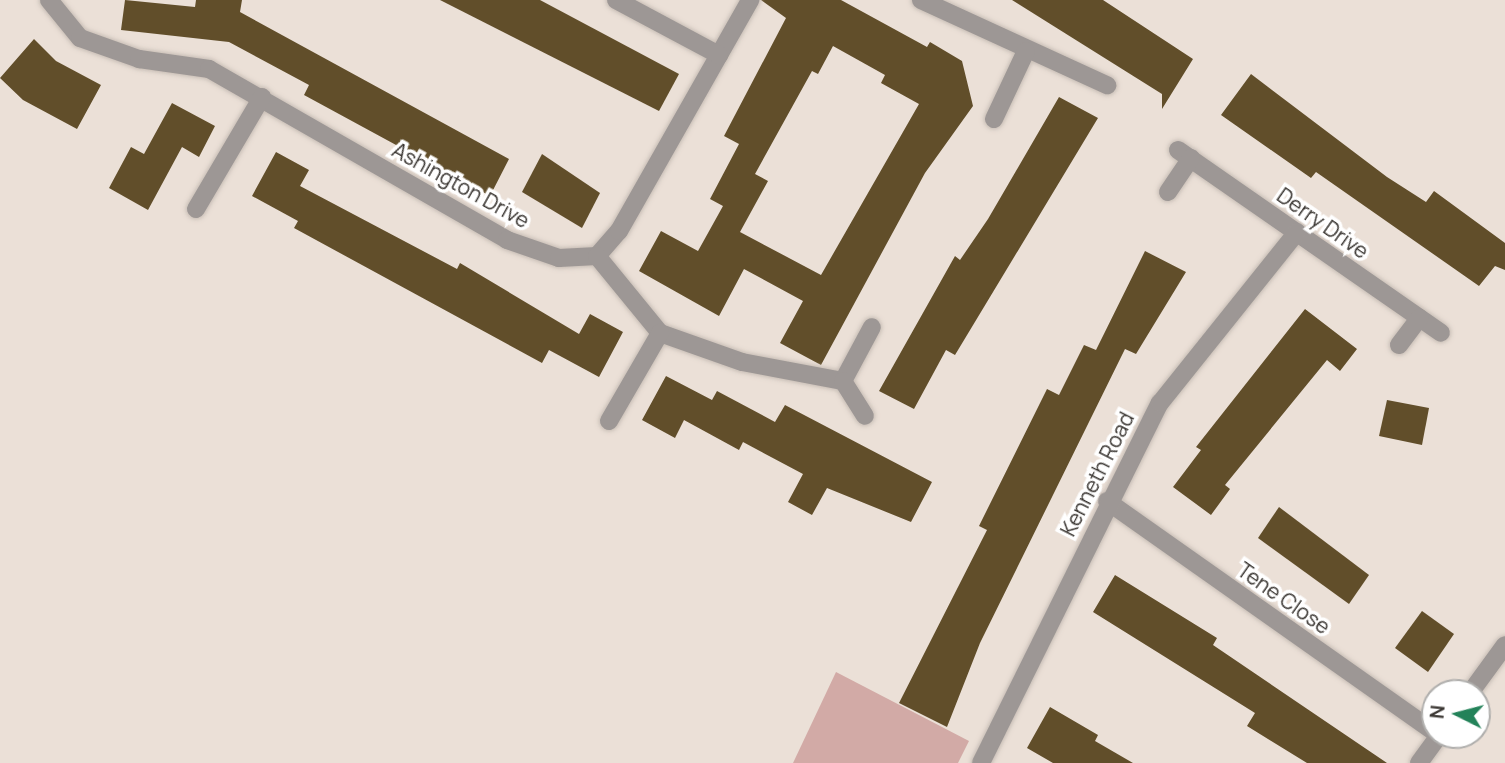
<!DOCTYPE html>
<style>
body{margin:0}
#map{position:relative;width:1505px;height:763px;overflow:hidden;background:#ebe0d7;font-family:Manrope,sans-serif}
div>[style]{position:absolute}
.green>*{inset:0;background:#d2aaa6}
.building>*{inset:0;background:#614e2a}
.roads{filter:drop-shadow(0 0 2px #c8beb6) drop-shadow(0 0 2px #c8beb6)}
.minor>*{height:18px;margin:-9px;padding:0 9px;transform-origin:9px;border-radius:9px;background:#9d9795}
span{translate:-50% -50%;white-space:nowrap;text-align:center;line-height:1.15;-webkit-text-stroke:7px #fff;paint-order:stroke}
.street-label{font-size:21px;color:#3a3632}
.north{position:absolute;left:1421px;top:679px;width:70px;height:70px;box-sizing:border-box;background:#fff;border:2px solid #b0afad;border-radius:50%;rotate:276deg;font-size:19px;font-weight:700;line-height:28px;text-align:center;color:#3a3632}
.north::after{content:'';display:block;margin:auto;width:24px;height:32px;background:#238259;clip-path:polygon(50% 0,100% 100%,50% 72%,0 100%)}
</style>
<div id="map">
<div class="green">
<div style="clip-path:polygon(836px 672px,969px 741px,958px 763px,793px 763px)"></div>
</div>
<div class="building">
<div style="clip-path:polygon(125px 0,195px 7px,196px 0,242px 0,240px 12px,509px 159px,490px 196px,304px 95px,309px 85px,229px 42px,121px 30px)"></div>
<div style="clip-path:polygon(440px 0,540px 0,679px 74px,659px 111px)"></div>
<div style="clip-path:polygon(evenodd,761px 0,841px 0,927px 47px,930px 42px,962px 61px,973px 106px,925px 173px,821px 365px,780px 343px,803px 301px,744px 269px,719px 316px,639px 271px,661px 231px,698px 251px,723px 206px,710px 199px,739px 144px,724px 136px,786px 18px,761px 0,833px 46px,885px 75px,881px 83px,919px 104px,821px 275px,740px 232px,768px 181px,755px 174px,812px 71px,818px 74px,833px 46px)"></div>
<div style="clip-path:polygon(1012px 0,1103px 0,1193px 59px,1162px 109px,1162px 94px)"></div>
<div style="clip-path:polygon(34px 39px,56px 61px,101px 85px,77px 129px,23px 100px,0 78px)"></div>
<div style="clip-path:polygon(1251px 74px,1387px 177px,1426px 202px,1434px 191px,1505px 243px,1505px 270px,1495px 266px,1479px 286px,1316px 172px,1311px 178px,1221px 115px)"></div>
<div style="clip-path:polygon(1059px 97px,1098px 118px,955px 355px,946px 350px,914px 409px,879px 391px,955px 256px,960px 260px,988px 219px)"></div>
<div style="clip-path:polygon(172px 103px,215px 126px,199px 157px,182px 147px,148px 210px,109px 188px,131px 147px,144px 154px)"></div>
<div style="clip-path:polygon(276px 152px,309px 170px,300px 186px,457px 269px,460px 263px,579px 334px,590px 314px,623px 332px,599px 377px,549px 350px,542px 363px,294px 228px,298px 221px,252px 196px)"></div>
<div style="clip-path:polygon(542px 154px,600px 193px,582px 228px,522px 192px)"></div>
<div style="clip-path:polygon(1145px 251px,1186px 272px,1136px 354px,1125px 349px,980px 643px,947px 727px,899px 703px,987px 530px,979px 526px,1047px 389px,1059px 395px,1084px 345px,1096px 350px)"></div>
<div style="clip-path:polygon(1305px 309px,1357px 349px,1340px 371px,1327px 360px,1225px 485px,1230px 489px,1211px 515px,1173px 487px,1201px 450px,1196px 447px)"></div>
<div style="clip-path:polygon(666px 376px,712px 400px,717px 391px,775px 422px,785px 405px,932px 482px,911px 522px,827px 488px,812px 515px,788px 502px,803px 474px,743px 442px,739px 450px,684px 420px,675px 438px,642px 420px)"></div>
<div style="clip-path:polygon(1387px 400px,1429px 408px,1422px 445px,1379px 436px)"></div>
<div style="clip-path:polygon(1279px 507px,1369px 575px,1349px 604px,1258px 538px)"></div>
<div style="clip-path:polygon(1115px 575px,1217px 638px,1213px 645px,1387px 763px,1307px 763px,1247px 726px,1255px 713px,1093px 612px)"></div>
<div style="clip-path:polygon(1422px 611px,1454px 634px,1428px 672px,1395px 648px)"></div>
<div style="clip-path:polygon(1050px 707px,1098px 735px,1095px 741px,1133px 763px,1053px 763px,1027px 748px)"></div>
</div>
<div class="roads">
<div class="minor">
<div style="left:49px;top:0;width:49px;rotate:50.8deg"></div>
<div style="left:80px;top:38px;width:63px;rotate:19.6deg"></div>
<div style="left:139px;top:59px;width:71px;rotate:8.1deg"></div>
<div style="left:209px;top:69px;width:344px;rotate:29.8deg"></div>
<div style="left:507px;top:240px;width:55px;rotate:19.1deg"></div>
<div style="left:559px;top:258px;width:38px;rotate:-3deg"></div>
<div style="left:597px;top:256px;width:33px;rotate:-49deg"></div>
<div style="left:619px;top:231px;width:266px;rotate:-60.4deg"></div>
<div style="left:616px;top:0;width:117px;rotate:28.1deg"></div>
<div style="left:921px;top:0;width:205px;rotate:24.6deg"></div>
<div style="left:994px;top:119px;width:75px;rotate:-64.8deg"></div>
<div style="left:1178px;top:150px;width:320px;rotate:34.8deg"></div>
<div style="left:1168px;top:192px;width:41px;rotate:-55.9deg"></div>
<div style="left:196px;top:209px;width:130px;rotate:-59.5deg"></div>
<div style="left:597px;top:256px;width:99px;rotate:50.7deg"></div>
<div style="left:660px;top:333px;width:87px;rotate:19.5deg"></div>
<div style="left:742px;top:362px;width:103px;rotate:10.7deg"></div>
<div style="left:843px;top:381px;width:61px;rotate:-61.8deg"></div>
<div style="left:1399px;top:345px;width:34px;rotate:-53deg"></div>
<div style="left:843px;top:381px;width:41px;rotate:57.8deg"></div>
<div style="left:609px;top:421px;width:102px;rotate:-59.9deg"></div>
<div style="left:1107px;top:501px;width:401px;rotate:35.2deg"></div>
<div style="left:1470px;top:693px;width:59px;rotate:-53.9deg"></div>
<div style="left:981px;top:763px;width:402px;rotate:-63.6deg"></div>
<div style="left:1160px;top:403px;width:219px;rotate:-51.3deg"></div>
<div style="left:1419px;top:763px;width:34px;rotate:-54deg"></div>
</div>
</div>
<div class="street-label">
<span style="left:461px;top:185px;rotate:29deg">Ashington Drive</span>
<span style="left:1323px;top:223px;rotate:35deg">Derry Drive</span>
<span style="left:1097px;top:474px;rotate:-63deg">Kenneth Road</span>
<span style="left:1284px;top:598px;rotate:35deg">Tene Close</span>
</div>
<div class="north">N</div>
</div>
